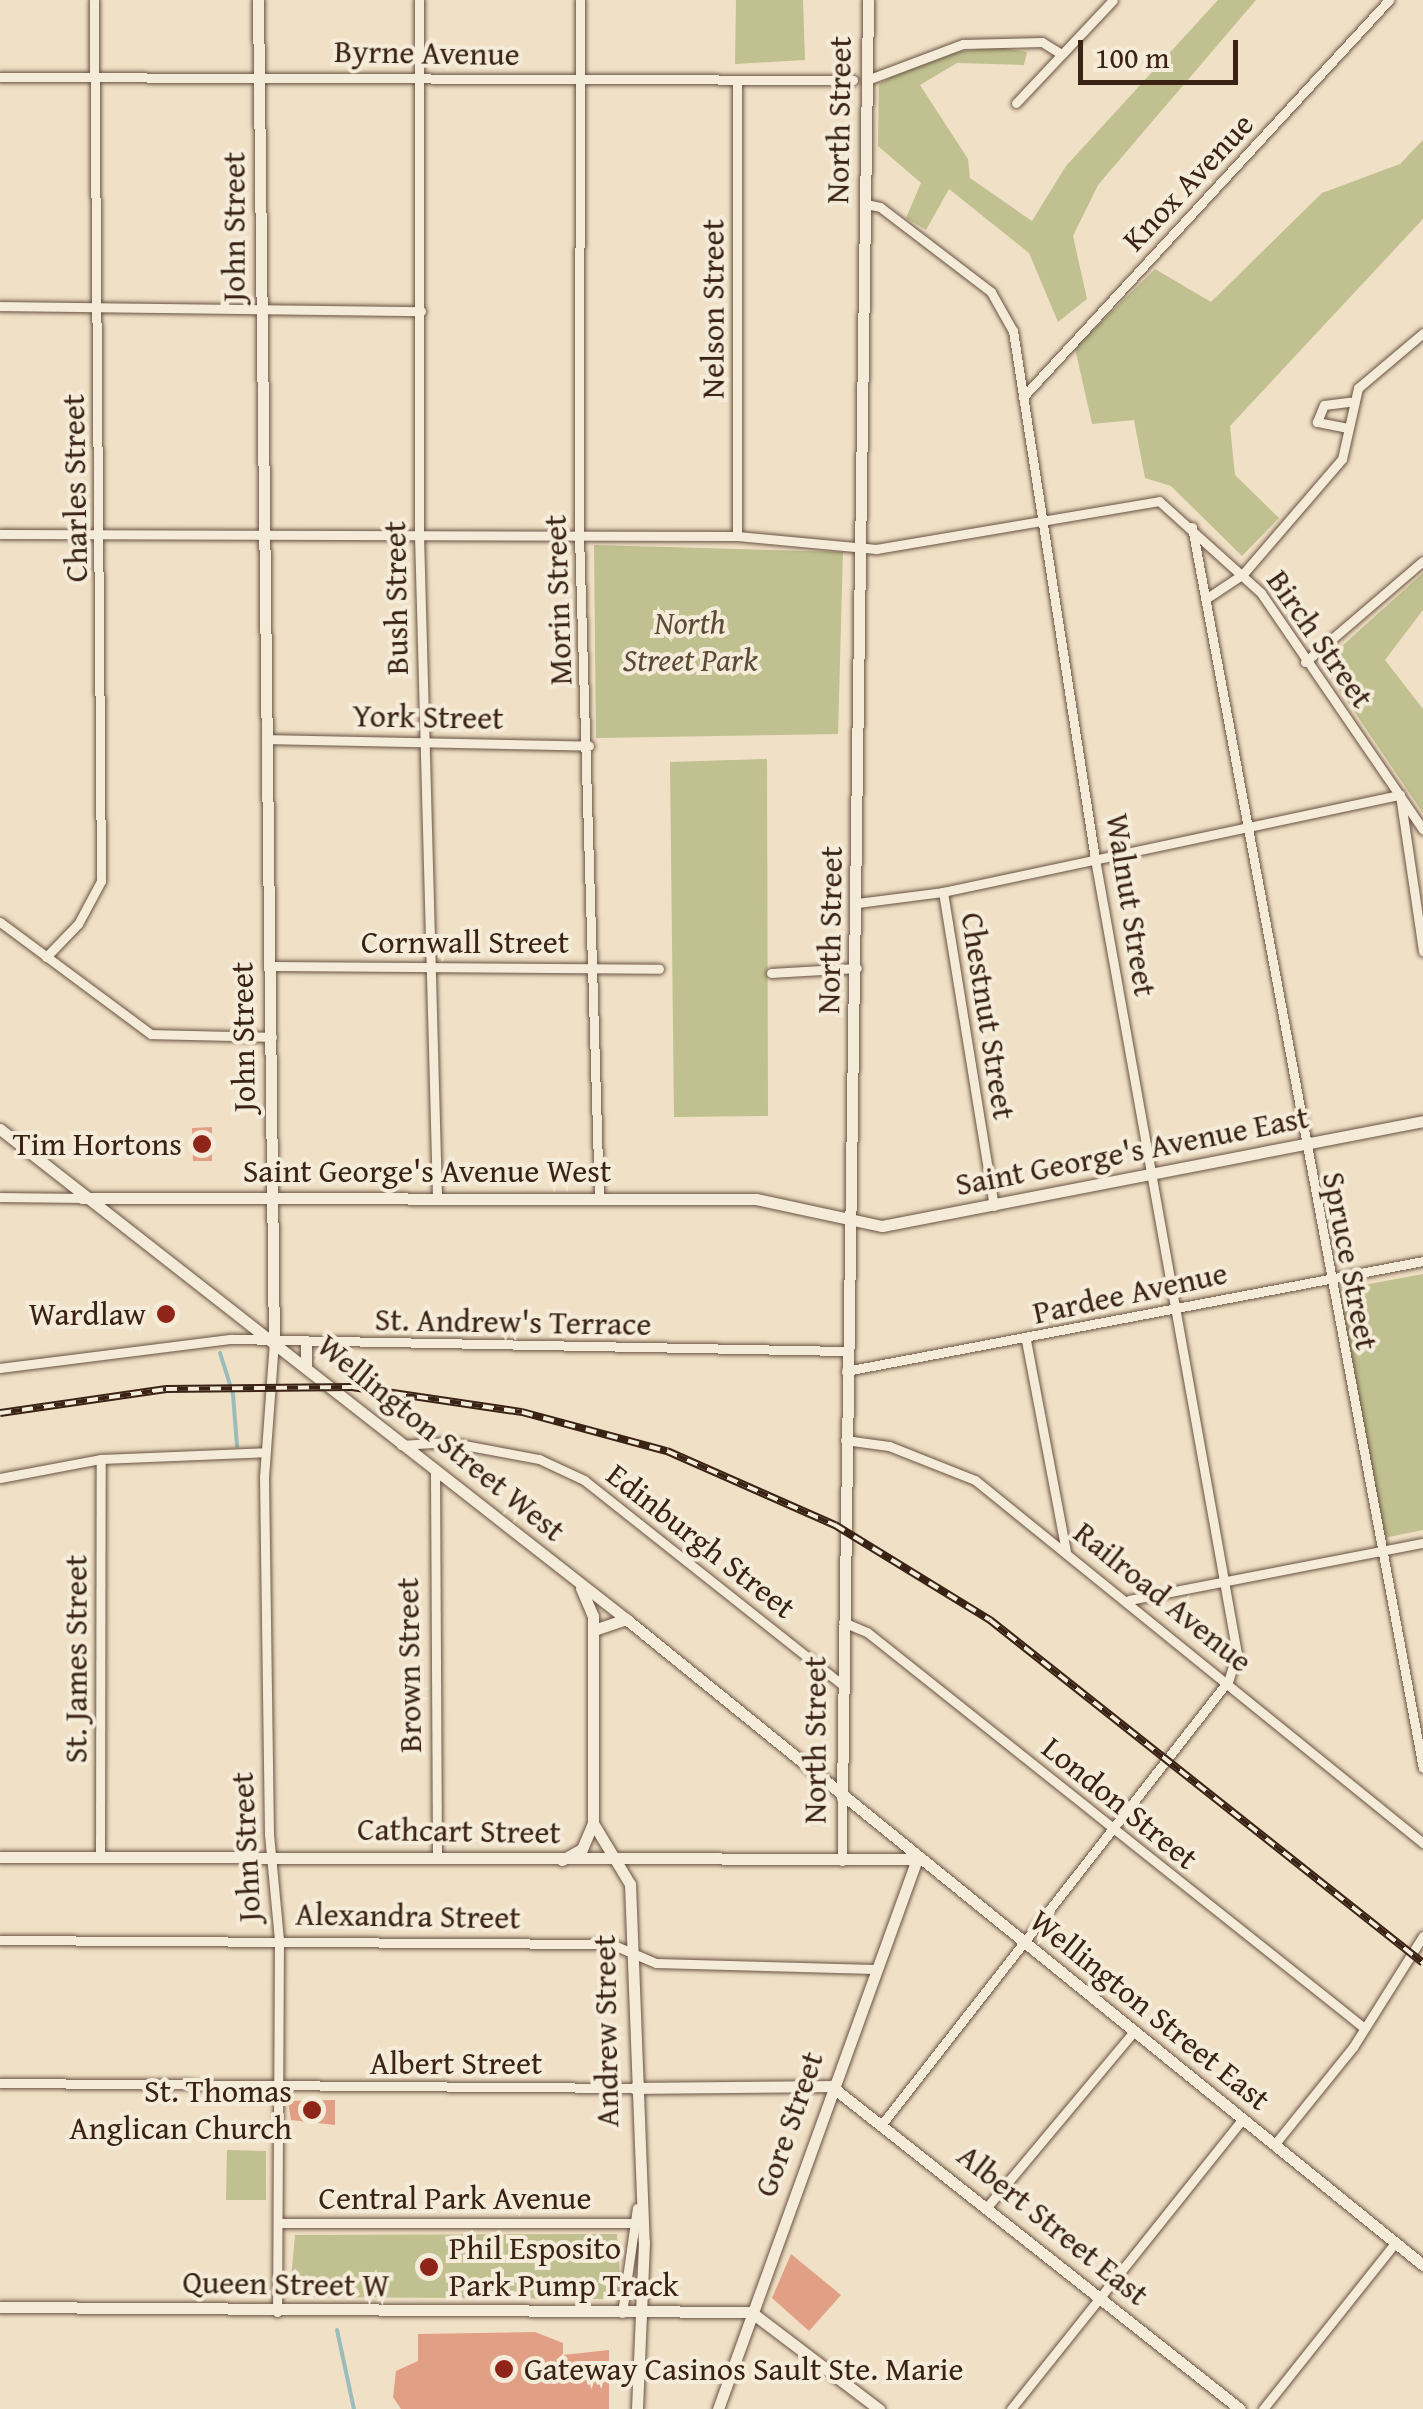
<!DOCTYPE html>
<style>
body{margin:0}
#map{position:relative;width:1423px;height:2409px;overflow:hidden;background:#f0e0c5;font-family:"Gentium Book Plus",serif}
div>[style]{position:absolute}
.green>*{inset:0;background:#c0c090}
.stream>*{height:4px;margin:-2px;padding:0 2px;transform-origin:2px;border-radius:2px;background:#9bbcba}
.building>*{inset:0;background:#e19f85}
.roads{filter:drop-shadow(0 0 2px #685241) drop-shadow(0 0 2px #685241)}
.street>*{height:9px;margin:-4.5px;padding:0 4.5px;transform-origin:4.5px;border-radius:4.5px;background:#f5ebd9}
.secondary>*{height:11px;margin:-5.5px;padding:0 5.5px;transform-origin:5.5px;border-radius:5.5px;background:#f5ebd9}
.rail>*{height:8px;margin-top:-4px;transform-origin:0;background:repeating-linear-gradient(90deg,#f5ebd9 0 11px,#3a2315 0 22px);box-sizing:border-box;border-block:2px solid #3a2315}
.dots>*{width:28px;height:28px;translate:-50% -50%;box-sizing:border-box;border:5px solid #f5ebd9;border-radius:50%}
span{translate:-50% -50%;white-space:nowrap;text-align:center;line-height:1.15;-webkit-text-stroke:8px #f5ebd9;paint-order:stroke}
.street-label{font-size:32px;color:#3a2315}
.park-label{font-size:32px;color:#5c4a34;font-style:italic}
.poi-label{font-size:32px;color:#3a2315}
.right{translate:-100% -50%;text-align:right}
.left{translate:0 -50%;text-align:left}
.scale{position:absolute;left:1078px;top:40px;width:160px;height:45px;box-sizing:border-box;border:5px solid #3a2315;border-top:0;padding-left:12px;font-size:30px;line-height:35px;white-space:nowrap;color:#3a2315;-webkit-text-stroke:8px #f5ebd9;paint-order:stroke}
</style>
<div id="map">
<div class="green">
<div style="clip-path:polygon(736px 0,803px 0,805px 60px,735px 64px)"></div>
<div style="clip-path:polygon(1218px 0,1256px 0,1098px 185px,1073px 236px,1087px 299px,1058px 322px,1029px 253px,949px 189px,926px 230px,906px 218px,921px 183px,878px 146px,879px 84px,929px 55px,998px 47px,1027px 52px,1024px 65px,957px 63px,920px 85px,968px 159px,970px 178px,1032px 221px,1066px 166px)"></div>
<div style="clip-path:polygon(1423px 140px,1423px 219px,1230px 426px,1235px 475px,1279px 518px,1242px 556px,1171px 486px,1145px 478px,1134px 420px,1092px 424px,1075px 348px,1155px 269px,1211px 302px,1322px 193px,1400px 164px)"></div>
<div style="clip-path:polygon(594px 545px,843px 552px,838px 734px,596px 738px)"></div>
<div style="clip-path:polygon(1423px 573px,1423px 610px,1385px 660px,1423px 709px,1423px 813px,1322px 664px)"></div>
<div style="clip-path:polygon(767px 759px,768px 1116px,674px 1117px,670px 762px)"></div>
<div style="clip-path:polygon(1423px 1274px,1423px 1530px,1384px 1538px,1337px 1290px)"></div>
<div style="clip-path:polygon(227px 2150px,266px 2151px,266px 2200px,226px 2200px)"></div>
<div style="clip-path:polygon(617px 2234px,621px 2292px,615px 2299px,299px 2297px,290px 2290px,295px 2235px)"></div>
</div>
<div class="stream">
<div style="left:220px;top:1353px;width:43px;rotate:72.4deg"></div>
<div style="left:233px;top:1394px;width:52px;rotate:85.6deg"></div>
<div style="left:337px;top:2330px;width:81px;rotate:77.9deg"></div>
</div>
<div class="building">
<div style="clip-path:polygon(212px 1127px,212px 1161px,193px 1161px,192px 1128px)"></div>
<div style="clip-path:polygon(335px 2100px,335px 2125px,291px 2120px,288px 2101px)"></div>
<div style="clip-path:polygon(791px 2254px,841px 2295px,809px 2331px,772px 2298px)"></div>
<div style="clip-path:polygon(535px 2332px,563px 2343px,563px 2355px,609px 2350px,609px 2409px,401px 2409px,393px 2397px,396px 2371px,418px 2361px,418px 2334px)"></div>
</div>
<div class="roads">
<div class="street">
<div style="left:419px;top:0;width:535px;rotate:90deg"></div>
<div style="left:419px;top:535px;width:660px;rotate:88.44deg"></div>
<div style="left:580px;top:0;width:535px;rotate:90.11deg"></div>
<div style="left:579px;top:535px;width:663px;rotate:88.27deg"></div>
<div style="left:0;top:77px;width:853px;rotate:0.2deg"></div>
<div style="left:867px;top:80px;width:103px;rotate:-20.6deg"></div>
<div style="left:963px;top:44px;width:79px;rotate:-1.5deg"></div>
<div style="left:1042px;top:42px;width:22px;rotate:32deg"></div>
<div style="left:737px;top:82px;width:454px;rotate:90deg"></div>
<div style="left:1016px;top:103px;width:141px;rotate:-46.7deg"></div>
<div style="left:866px;top:204px;width:14px;rotate:12deg"></div>
<div style="left:880px;top:207px;width:140px;rotate:37.4deg"></div>
<div style="left:991px;top:292px;width:45px;rotate:60.6deg"></div>
<div style="left:1013px;top:331px;width:534px;rotate:81.17deg"></div>
<div style="left:1095px;top:859px;width:808px;rotate:79.87deg"></div>
<div style="left:1237px;top:1654px;width:28px;rotate:108deg"></div>
<div style="left:1228px;top:1681px;width:562px;rotate:127.99deg"></div>
<div style="left:0;top:306px;width:421px;rotate:0.7deg"></div>
<div style="left:1023px;top:397px;width:540px;rotate:-47.33deg"></div>
<div style="left:1348px;top:428px;width:32px;rotate:-169deg"></div>
<div style="left:1317px;top:422px;width:18px;rotate:-68deg"></div>
<div style="left:1324px;top:405px;width:26px;rotate:-7deg"></div>
<div style="left:1192px;top:527px;width:1262px;rotate:79.46deg"></div>
<div style="left:0;top:534px;width:737px;rotate:0.16deg"></div>
<div style="left:737px;top:536px;width:140px;rotate:5.3deg"></div>
<div style="left:876px;top:549px;width:287px;rotate:-9.6deg"></div>
<div style="left:1159px;top:501px;width:137px;rotate:42deg"></div>
<div style="left:1261px;top:593px;width:287px;rotate:55.6deg"></div>
<div style="left:1207px;top:598px;width:43px;rotate:-33.7deg"></div>
<div style="left:1243px;top:574px;width:152px;rotate:-49.3deg"></div>
<div style="left:1342px;top:459px;width:73px;rotate:-77.3deg"></div>
<div style="left:1358px;top:388px;width:85px;rotate:-40.2deg"></div>
<div style="left:1305px;top:662px;width:155px;rotate:-40.6deg"></div>
<div style="left:266px;top:739px;width:323px;rotate:1.2deg"></div>
<div style="left:943px;top:892px;width:318px;rotate:80.8deg"></div>
<div style="left:858px;top:903px;width:86px;rotate:-7.4deg"></div>
<div style="left:943px;top:892px;width:467px;rotate:-12deg"></div>
<div style="left:1400px;top:795px;width:158px;rotate:81.6deg"></div>
<div style="left:0;top:922px;width:188px;rotate:36.6deg"></div>
<div style="left:151px;top:1034px;width:121px;rotate:1.4deg"></div>
<div style="left:46px;top:957px;width:46px;rotate:-45.9deg"></div>
<div style="left:78px;top:924px;width:49px;rotate:-61.9deg"></div>
<div style="left:101px;top:881px;width:881px;rotate:-90.46deg"></div>
<div style="left:270px;top:966px;width:389px;rotate:0.4deg"></div>
<div style="left:771px;top:973px;width:86px;rotate:-3.3deg"></div>
<div style="left:0;top:1197px;width:82px;rotate:0.7deg"></div>
<div style="left:1026px;top:1340px;width:215px;rotate:79.3deg"></div>
<div style="left:274px;top:1341px;width:136px;rotate:94.2deg"></div>
<div style="left:264px;top:1477px;width:357px;rotate:89.2deg"></div>
<div style="left:269px;top:1834px;width:105px;rotate:84.6deg"></div>
<div style="left:279px;top:1939px;width:373px;rotate:90.3deg"></div>
<div style="left:0;top:1368px;width:233px;rotate:-7.2deg"></div>
<div style="left:231px;top:1339px;width:616px;rotate:1.12deg"></div>
<div style="left:846px;top:1371px;width:587px;rotate:-10.79deg"></div>
<div style="left:845px;top:1440px;width:44px;rotate:7.8deg"></div>
<div style="left:889px;top:1446px;width:92px;rotate:21.6deg"></div>
<div style="left:975px;top:1480px;width:577px;rotate:39.02deg"></div>
<div style="left:401px;top:1445px;width:47px;rotate:-3.7deg"></div>
<div style="left:448px;top:1442px;width:93px;rotate:10.6deg"></div>
<div style="left:539px;top:1459px;width:50px;rotate:25deg"></div>
<div style="left:584px;top:1480px;width:328px;rotate:38.4deg"></div>
<div style="left:435px;top:1471px;width:387px;rotate:89.7deg"></div>
<div style="left:0;top:1478px;width:103px;rotate:-10.7deg"></div>
<div style="left:101px;top:1459px;width:164px;rotate:-2.4deg"></div>
<div style="left:1129px;top:1600px;width:299px;rotate:-11deg"></div>
<div style="left:843px;top:1622px;width:26px;rotate:23deg"></div>
<div style="left:867px;top:1632px;width:634px;rotate:38.53deg"></div>
<div style="left:842px;top:1798px;width:63px;rotate:90deg"></div>
<div style="left:100px;top:1858px;width:399px;rotate:-89.9deg"></div>
<div style="left:0;top:1940px;width:611px;rotate:0.38deg"></div>
<div style="left:611px;top:1944px;width:49px;rotate:22.9deg"></div>
<div style="left:656px;top:1963px;width:218px;rotate:1.6deg"></div>
<div style="left:0;top:2083px;width:634px;rotate:0.45deg"></div>
<div style="left:1274px;top:2145px;width:126px;rotate:-51.1deg"></div>
<div style="left:1353px;top:2047px;width:131px;rotate:-57.8deg"></div>
<div style="left:987px;top:2207px;width:229px;rotate:-50.1deg"></div>
<div style="left:278px;top:2223px;width:353px"></div>
<div style="left:622px;top:2313px;width:106px;rotate:-81.9deg"></div>
<div style="left:1011px;top:2409px;width:370px;rotate:-51.4deg"></div>
<div style="left:1263px;top:2409px;width:212px;rotate:-51.5deg"></div>
</div>
<div class="secondary">
<div style="left:258px;top:0;width:1339px;rotate:89.32deg"></div>
<div style="left:0;top:1129px;width:795px;rotate:38.05deg"></div>
<div style="left:626px;top:1619px;width:1026px;rotate:39.03deg"></div>
<div style="left:82px;top:1198px;width:674px;rotate:0.09deg"></div>
<div style="left:756px;top:1199px;width:129px;rotate:12.1deg"></div>
<div style="left:882px;top:1226px;width:551px;rotate:-10.98deg"></div>
<div style="left:306px;top:1341px;width:25px;rotate:90deg"></div>
<div style="left:581px;top:1588px;width:30px;rotate:67deg"></div>
<div style="left:593px;top:1616px;width:207px;rotate:90deg"></div>
<div style="left:593px;top:1823px;width:71px;rotate:58.8deg"></div>
<div style="left:630px;top:1884px;width:358px;rotate:87.8deg"></div>
<div style="left:644px;top:2242px;width:167px;rotate:92.4deg"></div>
<div style="left:594px;top:1630px;width:34px;rotate:-19deg"></div>
<div style="left:842px;top:1798px;width:1798px;rotate:-89.17deg"></div>
<div style="left:0;top:1857px;width:917px;rotate:0.12deg"></div>
<div style="left:562px;top:1860px;width:23px;rotate:-29deg"></div>
<div style="left:582px;top:1849px;width:28px;rotate:-67deg"></div>
<div style="left:634px;top:2088px;width:197px;rotate:-0.6deg"></div>
<div style="left:831px;top:2086px;width:521px;rotate:38.3deg"></div>
<div style="left:0;top:2307px;width:751px;rotate:0.38deg"></div>
<div style="left:751px;top:2312px;width:161px;rotate:37.2deg"></div>
<div style="left:718px;top:2409px;width:585px;rotate:-70.11deg"></div>
</div>
</div>
<div class="rail">
<div style="left:0;top:1413px;width:168px;rotate:-8.2deg"></div>
<div style="left:166px;top:1389px;width:186px;rotate:-0.6deg"></div>
<div style="left:352px;top:1387px;width:172px;rotate:8.4deg"></div>
<div style="left:522px;top:1412px;width:150px;rotate:15.1deg"></div>
<div style="left:667px;top:1451px;width:184px;rotate:23.8deg"></div>
<div style="left:835px;top:1525px;width:182px;rotate:31.5deg"></div>
<div style="left:990px;top:1620px;width:552px;rotate:38.38deg"></div>
</div>
<div class="dots">
<div style="left:202px;top:1144px;background:#8f2418"></div>
<div style="left:166px;top:1314px;background:#8f2418"></div>
<div style="left:312px;top:2110px;background:#8f2418"></div>
<div style="left:429px;top:2267px;background:#8f2418"></div>
<div style="left:504px;top:2369px;background:#8f2418"></div>
</div>
<div class="street-label">
<span style="left:427px;top:53px;rotate:1deg">Byrne Avenue</span>
<span style="left:839px;top:120px;rotate:-89deg">North Street</span>
<span style="left:1188px;top:182px;rotate:-47deg">Knox Avenue</span>
<span style="left:234px;top:227px;rotate:-90deg">John Street</span>
<span style="left:713px;top:309px;rotate:-90deg">Nelson Street</span>
<span style="left:75px;top:488px;rotate:-91deg">Charles Street</span>
<span style="left:396px;top:598px;rotate:-91deg">Bush Street</span>
<span style="left:558px;top:600px;rotate:-92deg">Morin Street</span>
<span style="left:1320px;top:639px;rotate:55deg">Birch Street</span>
<span style="left:428px;top:717px;rotate:1deg">York Street</span>
<span style="left:1131px;top:905px;rotate:81deg">Walnut Street</span>
<span style="left:830px;top:930px;rotate:-89deg">North Street</span>
<span style="left:465px;top:942px">Cornwall Street</span>
<span style="left:988px;top:1016px;rotate:81deg">Chestnut Street</span>
<span style="left:243px;top:1037px;rotate:-91deg">John Street</span>
<span style="left:1132px;top:1151px;rotate:-11deg">Saint George's Avenue East</span>
<span style="left:427px;top:1171px">Saint George's Avenue West</span>
<span style="left:1350px;top:1261px;rotate:79deg">Spruce Street</span>
<span style="left:1130px;top:1293px;rotate:-12deg">Pardee Avenue</span>
<span style="left:513px;top:1322px;rotate:1deg">St. Andrew's Terrace</span>
<span style="left:441px;top:1438px;rotate:39deg">Wellington Street West</span>
<span style="left:701px;top:1541px;rotate:38deg">Edinburgh Street</span>
<span style="left:1163px;top:1597px;rotate:39deg">Railroad Avenue</span>
<span style="left:76px;top:1659px;rotate:-90deg">St. James Street</span>
<span style="left:409px;top:1665px;rotate:-91deg">Brown Street</span>
<span style="left:815px;top:1740px;rotate:-90deg">North Street</span>
<span style="left:1120px;top:1803px;rotate:39deg">London Street</span>
<span style="left:459px;top:1831px;rotate:1deg">Cathcart Street</span>
<span style="left:246px;top:1847px;rotate:-93deg">John Street</span>
<span style="left:408px;top:1916px;rotate:1deg">Alexandra Street</span>
<span style="left:1150px;top:2010px;rotate:39deg">Wellington Street East</span>
<span style="left:606px;top:2031px;rotate:-91deg">Andrew Street</span>
<span style="left:456px;top:2063px">Albert Street</span>
<span style="left:789px;top:2124px;rotate:-71deg">Gore Street</span>
<span style="left:455px;top:2198px">Central Park Avenue</span>
<span style="left:1053px;top:2225px;rotate:39deg">Albert Street East</span>
<span style="left:286px;top:2284px;rotate:1deg">Queen Street W</span>
</div>
<div class="park-label">
<span style="left:690px;top:642px">North<br>Street Park</span>
</div>
<div class="poi-label">
<span class="right" style="left:182px;top:1144px">Tim Hortons</span>
<span class="right" style="left:146px;top:1314px">Wardlaw</span>
<span class="right" style="left:292px;top:2110px">St. Thomas<br>Anglican Church</span>
<span class="left" style="left:449px;top:2267px">Phil Esposito<br>Park Pump Track</span>
<span class="left" style="left:524px;top:2369px">Gateway Casinos Sault Ste. Marie</span>
</div>
<div class="scale">100 m</div>
</div>
